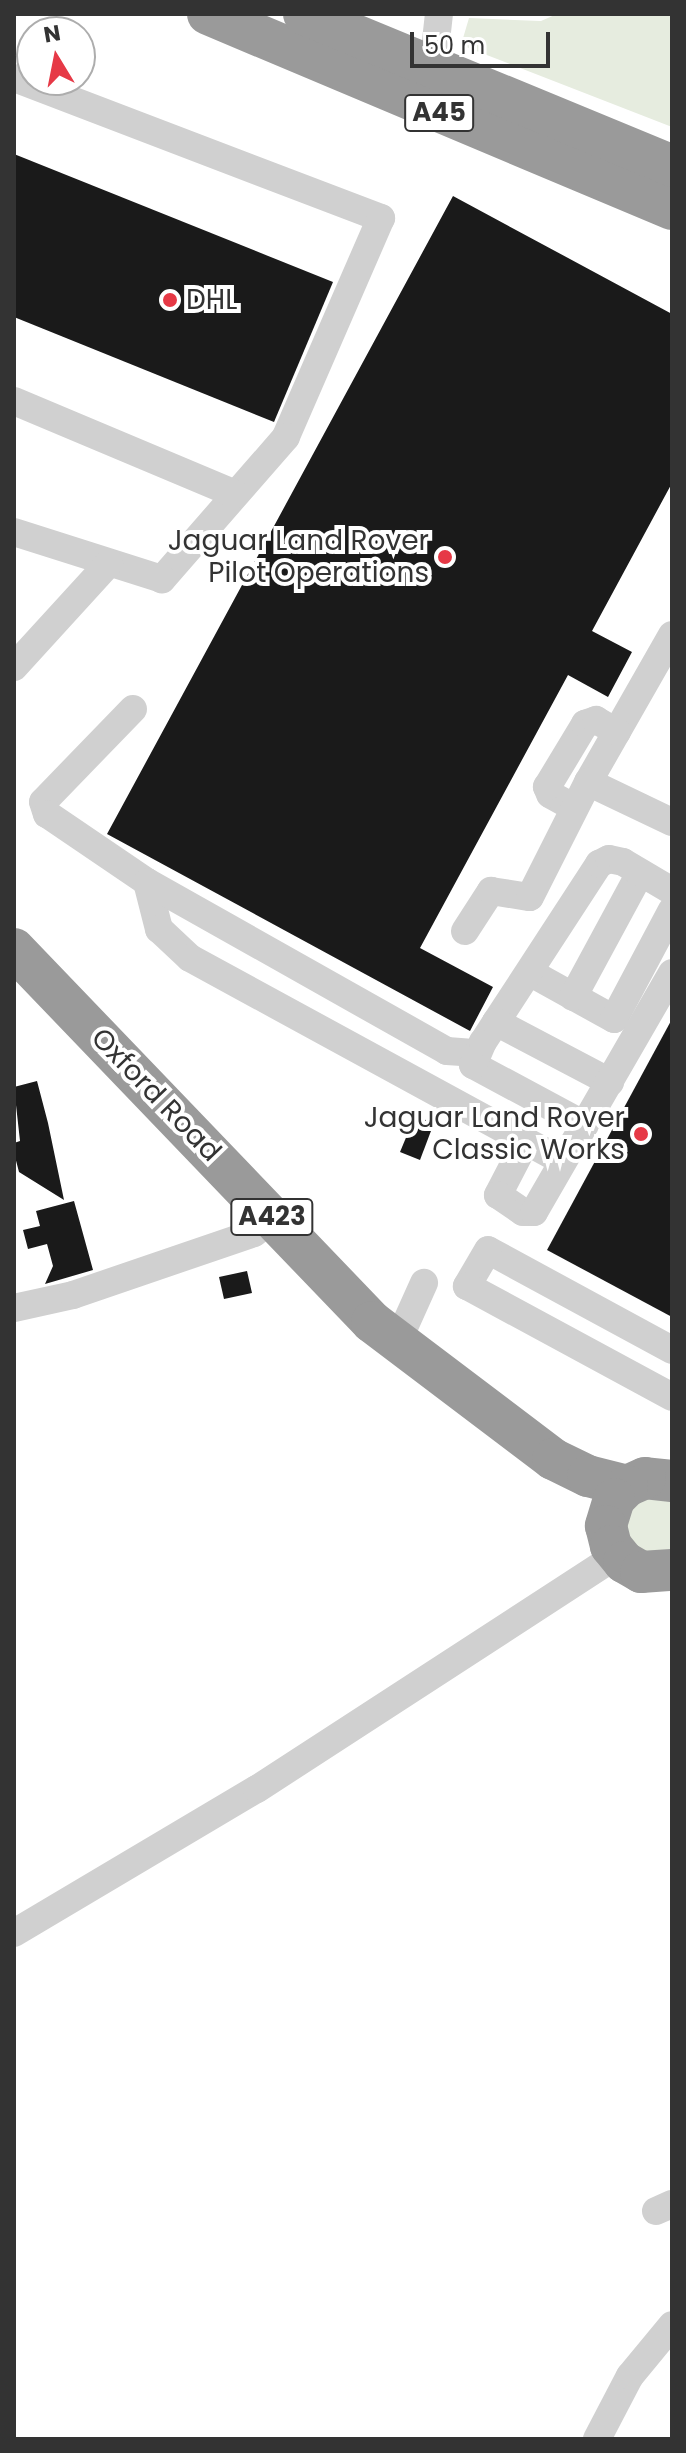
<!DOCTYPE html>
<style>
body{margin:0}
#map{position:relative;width:686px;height:2453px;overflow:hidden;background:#fff;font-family:Poppins,sans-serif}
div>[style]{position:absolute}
.green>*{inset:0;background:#e6ecdf}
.building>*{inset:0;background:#1a1a1a}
.minor>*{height:28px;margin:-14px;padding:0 14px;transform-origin:14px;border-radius:14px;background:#d0d0d0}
.highway>*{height:42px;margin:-21px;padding:0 21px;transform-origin:21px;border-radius:21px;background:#9a9a9a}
.dots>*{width:22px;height:22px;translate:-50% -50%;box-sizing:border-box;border:4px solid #fff;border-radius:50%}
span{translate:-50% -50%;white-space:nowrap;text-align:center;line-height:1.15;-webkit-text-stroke:8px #fff;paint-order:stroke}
.shield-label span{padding:2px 6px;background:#fff;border:2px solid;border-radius:6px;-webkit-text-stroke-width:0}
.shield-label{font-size:26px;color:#333;font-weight:700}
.poi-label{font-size:28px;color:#333}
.left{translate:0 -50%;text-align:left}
.right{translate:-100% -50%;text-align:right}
.street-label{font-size:28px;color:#333}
.frame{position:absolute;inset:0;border:16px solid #333;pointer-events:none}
.north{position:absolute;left:16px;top:16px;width:80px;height:80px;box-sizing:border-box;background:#fff;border:2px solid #adadad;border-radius:50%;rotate:350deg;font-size:22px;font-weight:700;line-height:32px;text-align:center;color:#333}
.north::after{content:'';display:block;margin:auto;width:28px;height:36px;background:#e63946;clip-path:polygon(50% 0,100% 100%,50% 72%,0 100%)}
.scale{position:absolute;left:410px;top:32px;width:140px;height:36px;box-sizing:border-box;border:4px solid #333;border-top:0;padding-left:10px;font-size:24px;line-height:28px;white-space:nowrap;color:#333;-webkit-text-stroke:6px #fff;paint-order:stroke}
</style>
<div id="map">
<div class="green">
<div style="clip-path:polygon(557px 14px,672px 14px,672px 127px,461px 45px,469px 18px,541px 21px)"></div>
<div style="clip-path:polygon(672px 1494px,672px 1557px,630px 1549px,622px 1517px,634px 1498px)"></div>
</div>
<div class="building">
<div style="clip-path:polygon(14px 154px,333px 282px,274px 422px,14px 317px)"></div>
<div style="clip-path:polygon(453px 196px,672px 314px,672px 483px,592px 631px,632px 652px,608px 697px,568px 675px,420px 948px,493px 987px,470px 1031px,107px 834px)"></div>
<div style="clip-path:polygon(672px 1019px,672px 1317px,547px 1250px)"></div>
<div style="clip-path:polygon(37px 1081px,48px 1123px,64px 1200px,19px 1172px,14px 1153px,14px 1143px,20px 1141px,14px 1087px)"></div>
<div style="clip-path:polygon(415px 1116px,434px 1123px,420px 1160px,400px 1152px)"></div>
<div style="clip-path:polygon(74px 1201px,93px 1270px,45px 1284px,53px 1266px,47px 1244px,28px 1249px,23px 1230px,40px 1226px,36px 1211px)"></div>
<div style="clip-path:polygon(247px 1271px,252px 1293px,224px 1299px,219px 1277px)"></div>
</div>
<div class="minor">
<div style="left:433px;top:68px;width:54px;rotate:-83.7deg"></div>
<div style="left:14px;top:78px;width:393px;rotate:20.9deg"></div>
<div style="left:381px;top:218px;width:239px;rotate:113.5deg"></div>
<div style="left:286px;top:437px;width:189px;rotate:131.1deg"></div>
<div style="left:162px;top:579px;width:155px;rotate:-162.4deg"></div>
<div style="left:14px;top:401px;width:240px;rotate:22.8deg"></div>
<div style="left:672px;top:635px;width:169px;rotate:119.7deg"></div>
<div style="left:588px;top:782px;width:93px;rotate:25.5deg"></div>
<div style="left:14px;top:667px;width:141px;rotate:-47.6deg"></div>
<div style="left:133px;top:709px;width:129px;rotate:134.1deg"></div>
<div style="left:43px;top:802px;width:13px;rotate:72deg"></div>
<div style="left:47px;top:814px;width:121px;rotate:34.2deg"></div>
<div style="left:147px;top:882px;width:49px;rotate:75.7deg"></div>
<div style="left:159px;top:929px;width:42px;rotate:43.1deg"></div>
<div style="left:190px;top:958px;width:422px;rotate:28.6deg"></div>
<div style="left:573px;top:807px;width:26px;rotate:-151deg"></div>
<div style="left:550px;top:794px;width:8px;rotate:-113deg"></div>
<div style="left:547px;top:787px;width:74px;rotate:-58.9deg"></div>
<div style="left:585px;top:724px;width:12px;rotate:-20deg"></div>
<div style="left:596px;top:720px;width:24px;rotate:30deg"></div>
<div style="left:147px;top:882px;width:344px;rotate:29.4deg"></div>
<div style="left:447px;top:1051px;width:30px;rotate:4deg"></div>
<div style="left:465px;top:931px;width:48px;rotate:-57deg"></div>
<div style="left:491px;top:891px;width:39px;rotate:9deg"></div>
<div style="left:530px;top:897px;width:129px;rotate:-63.2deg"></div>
<div style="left:531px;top:973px;width:95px;rotate:29deg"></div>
<div style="left:614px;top:1019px;width:123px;rotate:-62deg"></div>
<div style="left:573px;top:997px;width:141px;rotate:-61.6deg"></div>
<div style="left:496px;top:1022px;width:189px;rotate:-56.9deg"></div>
<div style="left:599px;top:864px;width:11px;rotate:-27deg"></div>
<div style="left:609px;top:859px;width:14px;rotate:12deg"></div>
<div style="left:623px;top:862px;width:57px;rotate:30.6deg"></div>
<div style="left:585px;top:1125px;width:127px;rotate:-151.8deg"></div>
<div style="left:473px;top:1065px;width:25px;rotate:-67deg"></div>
<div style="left:483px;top:1042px;width:24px;rotate:-57deg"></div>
<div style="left:496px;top:1022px;width:129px;rotate:27.8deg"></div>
<div style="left:526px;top:1141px;width:61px;rotate:117.4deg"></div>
<div style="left:498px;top:1195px;width:30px;rotate:34deg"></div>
<div style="left:523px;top:1212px;width:11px"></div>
<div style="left:534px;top:1212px;width:276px;rotate:-60deg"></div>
<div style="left:14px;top:1308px;width:60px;rotate:-12.4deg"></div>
<div style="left:73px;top:1295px;width:191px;rotate:-18.9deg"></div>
<div style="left:254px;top:1233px;width:24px;rotate:-36deg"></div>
<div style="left:397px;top:1343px;width:66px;rotate:-65.8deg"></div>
<div style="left:672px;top:1350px;width:209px;rotate:-151.5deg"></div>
<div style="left:488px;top:1250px;width:42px;rotate:120.3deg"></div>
<div style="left:467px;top:1286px;width:233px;rotate:28.4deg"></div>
<div style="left:14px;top:1933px;width:282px;rotate:-30.7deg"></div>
<div style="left:257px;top:1789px;width:429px;rotate:-33deg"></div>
<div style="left:656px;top:2211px;width:17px;rotate:-24deg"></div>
<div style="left:597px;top:2439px;width:71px;rotate:-62.4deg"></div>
<div style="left:630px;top:2376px;width:66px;rotate:-50.5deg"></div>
</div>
<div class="highway">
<div style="left:208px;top:14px;width:503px;rotate:22.8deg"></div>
<div style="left:304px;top:14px;width:398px;rotate:22.4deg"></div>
<div style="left:14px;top:949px;width:517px;rotate:46.18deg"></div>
<div style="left:372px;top:1322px;width:227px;rotate:37.1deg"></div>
<div style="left:553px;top:1459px;width:39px;rotate:26deg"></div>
<div style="left:588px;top:1476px;width:40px;rotate:14.4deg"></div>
<div style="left:672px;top:1481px;width:27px;rotate:-174deg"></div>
<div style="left:645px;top:1478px;width:20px;rotate:156deg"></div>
<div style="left:627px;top:1486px;width:18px;rotate:135deg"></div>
<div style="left:614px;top:1499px;width:28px;rotate:107deg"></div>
<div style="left:606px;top:1526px;width:21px;rotate:76deg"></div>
<div style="left:611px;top:1546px;width:21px;rotate:51deg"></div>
<div style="left:624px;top:1562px;width:20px;rotate:30deg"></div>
<div style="left:641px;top:1572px;width:31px;rotate:-4deg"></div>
</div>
<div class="dots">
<div style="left:170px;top:300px;background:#e63946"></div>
<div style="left:445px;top:557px;background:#e63946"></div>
<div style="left:641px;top:1134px;background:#e63946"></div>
</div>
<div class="shield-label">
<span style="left:439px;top:113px">A45</span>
<span style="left:272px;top:1217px">A423</span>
</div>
<div class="poi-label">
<span class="left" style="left:186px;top:300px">DHL</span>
<span class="right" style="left:429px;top:557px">Jaguar Land Rover<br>Pilot Operations</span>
<span class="right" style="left:625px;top:1134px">Jaguar Land Rover<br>Classic Works</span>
</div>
<div class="street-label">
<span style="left:156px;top:1095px;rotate:46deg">Oxford Road</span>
</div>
<div class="frame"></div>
<div class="north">N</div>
<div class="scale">50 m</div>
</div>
